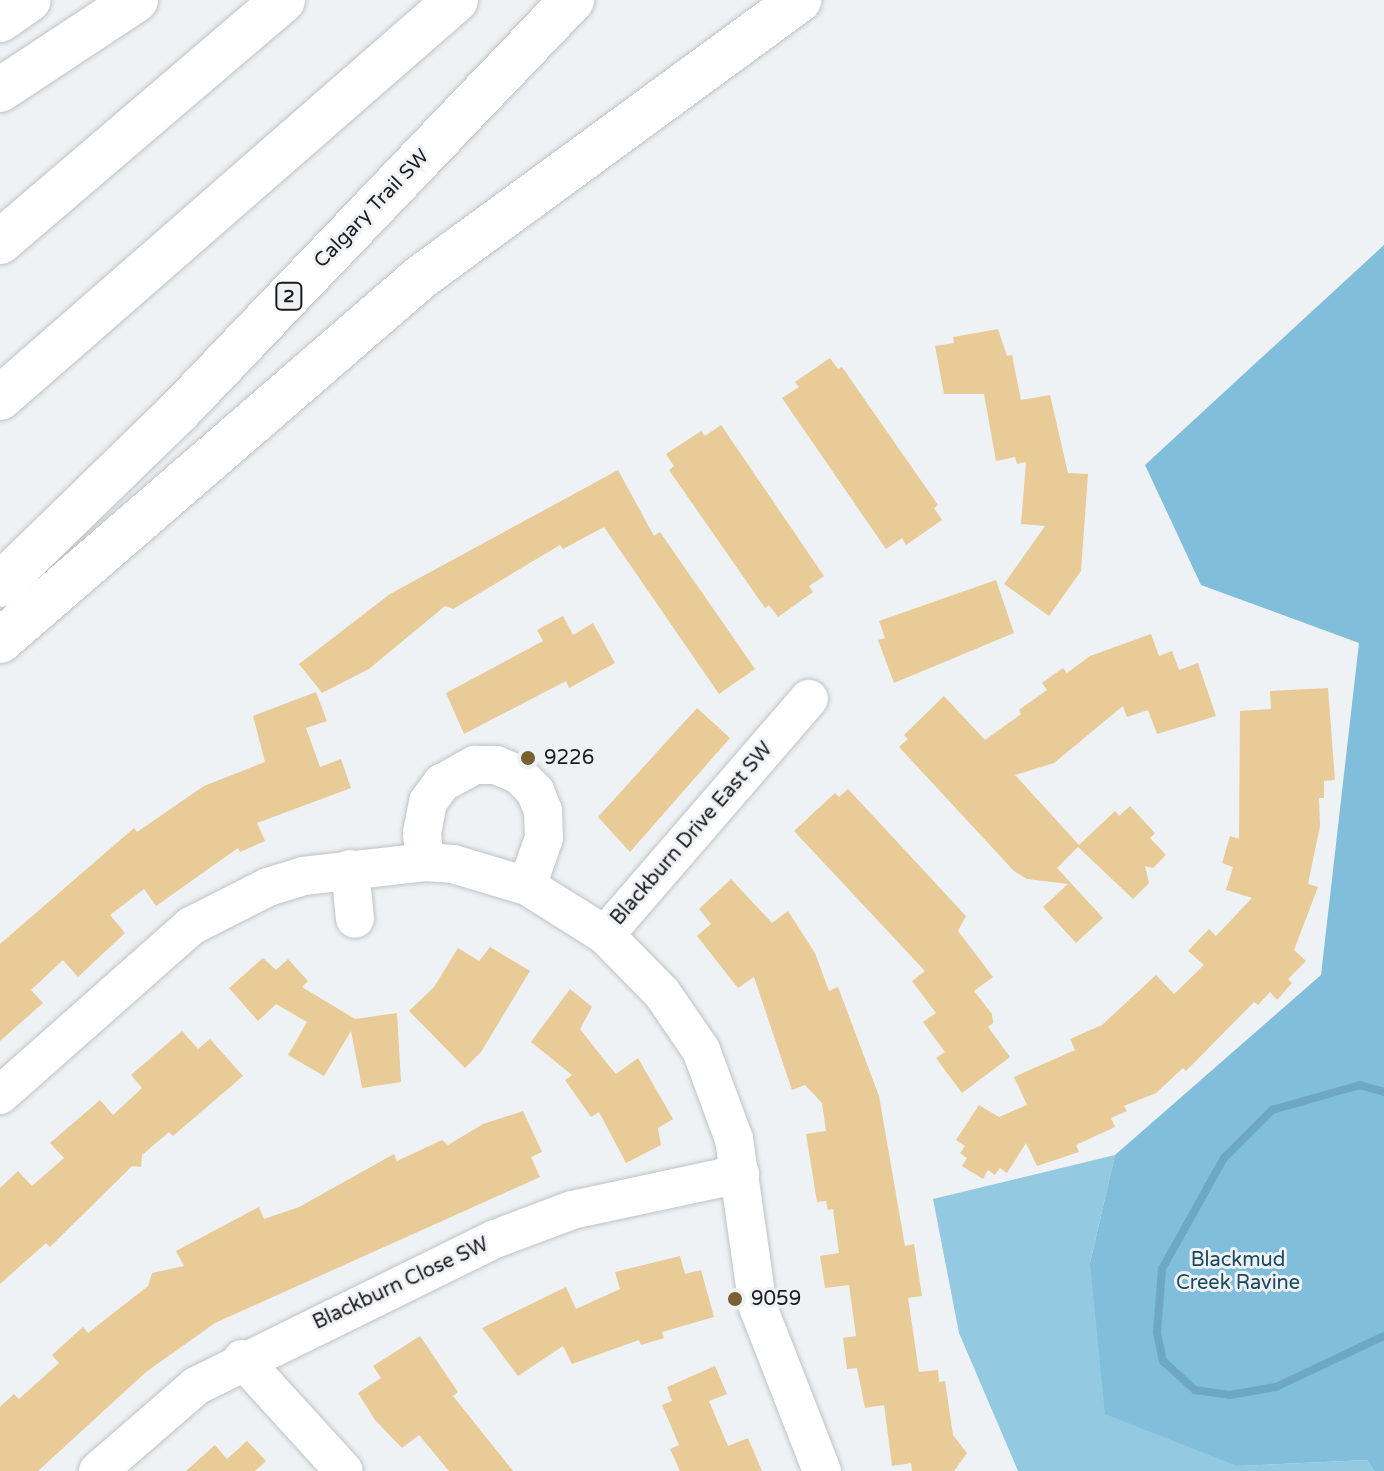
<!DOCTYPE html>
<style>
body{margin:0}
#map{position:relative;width:1384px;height:1471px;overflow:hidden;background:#eef2f4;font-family:"Varela Round",sans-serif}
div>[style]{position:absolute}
.green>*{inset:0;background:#94c9e2}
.forest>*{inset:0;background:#81bedb}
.stream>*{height:8px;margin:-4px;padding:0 4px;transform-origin:4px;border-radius:4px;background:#6ca8c5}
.building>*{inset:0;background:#e8cb97}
.roads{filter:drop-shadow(0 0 2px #bfc3c5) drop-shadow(0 0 2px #bfc3c5)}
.minor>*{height:38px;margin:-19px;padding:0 19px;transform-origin:19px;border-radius:19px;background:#fff}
.highway>*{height:44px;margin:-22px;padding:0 22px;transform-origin:22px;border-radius:22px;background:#fff}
.dots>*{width:22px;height:22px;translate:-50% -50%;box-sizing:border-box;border:4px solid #eef2f4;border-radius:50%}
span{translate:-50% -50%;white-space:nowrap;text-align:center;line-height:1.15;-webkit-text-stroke:6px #eef2f4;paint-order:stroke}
.shield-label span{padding:2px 6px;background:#eef2f4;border:2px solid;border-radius:6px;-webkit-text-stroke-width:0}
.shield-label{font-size:18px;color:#1a1c1c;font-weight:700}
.street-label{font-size:20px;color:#1a1c1c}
.poi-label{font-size:20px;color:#1a1c1c}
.left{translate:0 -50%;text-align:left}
.park-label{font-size:20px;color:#18495e}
</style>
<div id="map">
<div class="green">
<div style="clip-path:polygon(1115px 1155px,1090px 1263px,1237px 1466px,1367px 1460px,1374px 1471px,1018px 1471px,959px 1333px,933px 1199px)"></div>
</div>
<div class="forest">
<div style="clip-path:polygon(1384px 245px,1384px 1471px,1374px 1471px,1367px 1460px,1237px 1466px,1105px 1414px,1090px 1263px,1115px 1155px,1321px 975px,1359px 643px,1201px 585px,1145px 465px)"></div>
</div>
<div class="stream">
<div style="left:1384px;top:1092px;width:25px;rotate:-164deg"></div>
<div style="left:1360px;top:1085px;width:91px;rotate:164.1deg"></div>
<div style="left:1272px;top:1110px;width:68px;rotate:135deg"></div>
<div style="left:1224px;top:1158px;width:127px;rotate:119.2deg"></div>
<div style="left:1162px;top:1269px;width:64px;rotate:94.5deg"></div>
<div style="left:1157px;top:1333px;width:29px;rotate:78deg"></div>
<div style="left:1163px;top:1361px;width:43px;rotate:42.2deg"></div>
<div style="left:1195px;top:1390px;width:35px;rotate:8deg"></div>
<div style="left:1230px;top:1395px;width:47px;rotate:-9.9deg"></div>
<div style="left:1276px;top:1387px;width:119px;rotate:-25.3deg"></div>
</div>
<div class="building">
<div style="clip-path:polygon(998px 329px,1007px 356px,1012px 355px,1021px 400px,1050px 395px,1068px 473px,1088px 474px,1081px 571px,1049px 616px,1004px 584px,1045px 526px,1021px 524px,1026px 462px,1017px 464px,1015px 457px,996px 461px,984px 394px,944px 394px,935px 346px,954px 343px,953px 337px)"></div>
<div style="clip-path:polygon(830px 358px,838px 369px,842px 367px,938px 505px,934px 508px,942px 520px,906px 545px,902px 538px,886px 549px,782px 398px,799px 387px,795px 382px)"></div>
<div style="clip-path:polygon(721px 425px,824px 576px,809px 586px,813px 592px,778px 617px,769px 605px,765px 608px,669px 470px,674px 466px,666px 454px,701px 431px,705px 436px)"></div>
<div style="clip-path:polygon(618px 470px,654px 536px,660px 532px,755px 669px,719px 694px,604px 527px,563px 549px,560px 545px,453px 609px,445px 606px,369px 669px,322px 693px,299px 664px,390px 594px)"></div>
<div style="clip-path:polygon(996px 580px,1014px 633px,894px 683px,878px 640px,885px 638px,879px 621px)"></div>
<div style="clip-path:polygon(563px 616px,573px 635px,593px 623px,615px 663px,569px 688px,566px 681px,464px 734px,446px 693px,543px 641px,537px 630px)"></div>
<div style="clip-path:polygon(1151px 634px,1159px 656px,1172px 651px,1179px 670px,1198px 663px,1216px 716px,1157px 734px,1148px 710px,1127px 717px,1123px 706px,1054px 763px,1015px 775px,1079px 845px,1115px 811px,1119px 816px,1130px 806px,1155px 833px,1150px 838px,1166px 855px,1153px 868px,1145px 866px,1149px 883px,1133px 899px,1078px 847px,1057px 868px,1103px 918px,1076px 943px,1043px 907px,1068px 884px,1027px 879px,1014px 871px,899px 747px,908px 739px,904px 735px,944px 696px,985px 740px,1021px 714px,1019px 710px,1047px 690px,1042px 683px,1063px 668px,1067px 673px,1090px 656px)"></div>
<div style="clip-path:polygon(1328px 688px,1335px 780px,1324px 781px,1324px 798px,1319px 798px,1320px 826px,1308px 884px,1318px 887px,1294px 950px,1306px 961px,1288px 979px,1292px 983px,1277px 1000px,1270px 992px,1258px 1005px,1254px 1002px,1186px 1071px,1183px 1068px,1156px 1093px,1124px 1106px,1127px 1111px,1111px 1118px,1115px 1127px,1076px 1145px,1079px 1152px,1037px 1166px,1026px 1143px,1007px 1173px,1000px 1168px,995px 1175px,988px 1170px,983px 1179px,962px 1166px,967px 1158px,960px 1153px,965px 1146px,956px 1140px,979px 1105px,999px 1117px,1027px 1105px,1014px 1077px,1075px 1050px,1070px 1039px,1102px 1025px,1156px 975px,1174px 994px,1204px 965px,1188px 951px,1209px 929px,1216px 936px,1252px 898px,1226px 890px,1233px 867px,1222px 863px,1230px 836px,1239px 839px,1240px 711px,1271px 709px,1270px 691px)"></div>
<div style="clip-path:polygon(316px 692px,327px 721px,306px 728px,320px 767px,341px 759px,351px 788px,257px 823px,265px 841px,240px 852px,238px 848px,156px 906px,144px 889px,110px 915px,125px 933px,78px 977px,63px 960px,31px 990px,43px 1003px,0 1041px,0 944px,134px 828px,137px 832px,204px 786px,265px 762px,253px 716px)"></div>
<div style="clip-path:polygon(697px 708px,730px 738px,630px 852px,598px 817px)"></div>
<div style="clip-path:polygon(848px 789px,966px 916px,958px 931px,993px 977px,974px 991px,992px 1014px,993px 1023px,988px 1027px,1010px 1057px,962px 1093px,936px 1058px,945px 1052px,923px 1022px,936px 1013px,912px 981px,925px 971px,794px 831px,835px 793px,839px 797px)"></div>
<div style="clip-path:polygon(731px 879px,772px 923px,788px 911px,815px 953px,829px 991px,838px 987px,844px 1003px,879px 1096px,905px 1246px,914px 1244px,922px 1296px,908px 1298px,919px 1372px,938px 1370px,939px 1382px,945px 1381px,953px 1435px,967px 1453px,954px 1471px,912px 1471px,911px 1463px,892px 1466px,884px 1405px,865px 1408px,857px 1368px,847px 1369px,843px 1338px,856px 1336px,849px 1285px,825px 1288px,820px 1256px,839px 1253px,833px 1209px,828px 1210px,826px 1201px,817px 1202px,806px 1134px,826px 1131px,822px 1103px,805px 1085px,792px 1090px,754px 977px,738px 988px,697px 936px,711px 924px,699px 909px)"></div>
<div style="clip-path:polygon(490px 947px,530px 971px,481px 1052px,465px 1068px,409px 1011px,434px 987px,458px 948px,479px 961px)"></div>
<div style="clip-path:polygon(263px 958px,276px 970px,288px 959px,308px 981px,302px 987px,355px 1019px,397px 1013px,401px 1082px,362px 1088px,351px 1031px,324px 1076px,288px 1055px,307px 1022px,276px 1004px,258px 1021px,229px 988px)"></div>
<div style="clip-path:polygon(570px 989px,592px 1007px,580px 1029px,609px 1066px,616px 1074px,638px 1058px,673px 1119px,658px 1128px,661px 1145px,626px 1163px,599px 1112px,591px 1117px,565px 1080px,572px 1075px,531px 1042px)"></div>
<div style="clip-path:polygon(182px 1031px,198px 1049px,210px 1039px,243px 1076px,173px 1136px,169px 1132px,142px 1155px,141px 1167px,132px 1166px,50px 1247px,46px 1243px,0 1284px,0 1188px,18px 1171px,32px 1186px,64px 1158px,50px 1143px,100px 1100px,113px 1115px,142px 1088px,131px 1075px)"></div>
<div style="clip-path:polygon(523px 1111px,542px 1152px,531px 1157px,540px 1177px,215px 1323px,146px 1372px,38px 1471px,0 1471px,0 1407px,14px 1394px,19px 1399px,59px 1363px,52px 1355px,83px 1327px,88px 1333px,148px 1286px,152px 1273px,184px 1266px,176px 1251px,259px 1207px,264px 1219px,299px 1207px,394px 1154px,397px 1161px,442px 1140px,448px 1145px,483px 1124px)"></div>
<div style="clip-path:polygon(680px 1256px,685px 1274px,701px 1270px,714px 1317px,662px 1332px,664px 1338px,641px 1345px,639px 1340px,572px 1364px,563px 1346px,518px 1376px,482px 1328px,566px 1287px,576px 1309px,620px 1289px,615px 1272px)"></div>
<div style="clip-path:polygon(420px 1336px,458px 1392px,453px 1396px,513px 1471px,449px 1471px,419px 1435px,402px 1448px,375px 1420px,358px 1393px,381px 1378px,373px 1366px)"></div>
<div style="clip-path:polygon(715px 1366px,727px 1394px,709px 1401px,728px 1446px,748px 1438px,762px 1471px,680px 1471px,670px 1449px,679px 1445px,662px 1405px,672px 1401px,667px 1387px)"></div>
<div style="clip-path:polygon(247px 1441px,266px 1461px,255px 1471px,186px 1471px,215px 1445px,227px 1459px)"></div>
</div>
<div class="roads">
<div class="minor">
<div style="left:425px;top:862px;width:29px;rotate:-96deg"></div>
<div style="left:422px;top:833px;width:32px;rotate:-79deg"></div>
<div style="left:428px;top:802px;width:24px;rotate:-54deg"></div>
<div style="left:442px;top:783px;width:38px;rotate:-29deg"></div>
<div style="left:475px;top:765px;width:21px"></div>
<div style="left:496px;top:765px;width:25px;rotate:23deg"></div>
<div style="left:519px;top:775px;width:23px;rotate:45deg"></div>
<div style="left:535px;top:791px;width:22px;rotate:68deg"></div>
<div style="left:543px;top:811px;width:27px;rotate:88deg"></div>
<div style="left:544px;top:838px;width:51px;rotate:109.5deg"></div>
<div style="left:350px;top:869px;width:50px;rotate:84.3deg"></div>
<div style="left:605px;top:935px;width:312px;rotate:-49.2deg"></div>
<div style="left:0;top:1095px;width:255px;rotate:-41.5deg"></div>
<div style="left:191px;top:926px;width:86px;rotate:-26.9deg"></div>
<div style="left:268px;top:887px;width:37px;rotate:-17deg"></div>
<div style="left:303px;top:876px;width:123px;rotate:-6.5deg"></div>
<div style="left:425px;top:862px;width:28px;rotate:4deg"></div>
<div style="left:453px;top:864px;width:77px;rotate:16.6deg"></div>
<div style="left:527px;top:886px;width:92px;rotate:32.1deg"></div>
<div style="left:605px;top:935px;width:81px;rotate:45.5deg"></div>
<div style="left:662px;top:993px;width:69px;rotate:55.6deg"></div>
<div style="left:701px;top:1050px;width:95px;rotate:69.7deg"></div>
<div style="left:734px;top:1139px;width:170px;rotate:81.9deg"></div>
<div style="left:758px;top:1307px;width:176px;rotate:68.7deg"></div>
<div style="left:242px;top:1359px;width:151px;rotate:47.7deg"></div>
<div style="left:98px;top:1471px;width:130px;rotate:-40.9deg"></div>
<div style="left:196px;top:1386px;width:333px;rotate:-26.2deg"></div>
<div style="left:495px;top:1239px;width:82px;rotate:-20.6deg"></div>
<div style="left:572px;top:1210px;width:172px;rotate:-12.1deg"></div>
</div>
<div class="highway">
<div style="left:0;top:20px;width:35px;rotate:-35deg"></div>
<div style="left:0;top:90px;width:163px;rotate:-33.5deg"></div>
<div style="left:0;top:242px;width:372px;rotate:-40.5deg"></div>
<div style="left:0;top:398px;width:605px;rotate:-41.11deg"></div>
<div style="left:0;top:585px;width:250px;rotate:-44.2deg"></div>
<div style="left:179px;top:411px;width:569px;rotate:-46.28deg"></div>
<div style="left:0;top:641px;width:557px;rotate:-40.85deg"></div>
<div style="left:421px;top:277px;width:469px;rotate:-36.2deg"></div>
</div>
</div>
<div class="dots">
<div style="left:528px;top:758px;background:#795f31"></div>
<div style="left:735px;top:1299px;background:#795f31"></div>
</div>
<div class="shield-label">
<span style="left:289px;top:296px">2</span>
</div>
<div class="street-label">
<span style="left:372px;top:209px;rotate:-46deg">Calgary Trail SW</span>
<span style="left:692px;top:834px;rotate:-49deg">Blackburn Drive East SW</span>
<span style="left:401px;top:1284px;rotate:-25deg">Blackburn Close SW</span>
</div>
<div class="poi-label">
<span class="left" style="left:544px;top:758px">9226</span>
<span class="left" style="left:751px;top:1299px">9059</span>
</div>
<div class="park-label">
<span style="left:1238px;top:1272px">Blackmud<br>Creek Ravine</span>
</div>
</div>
